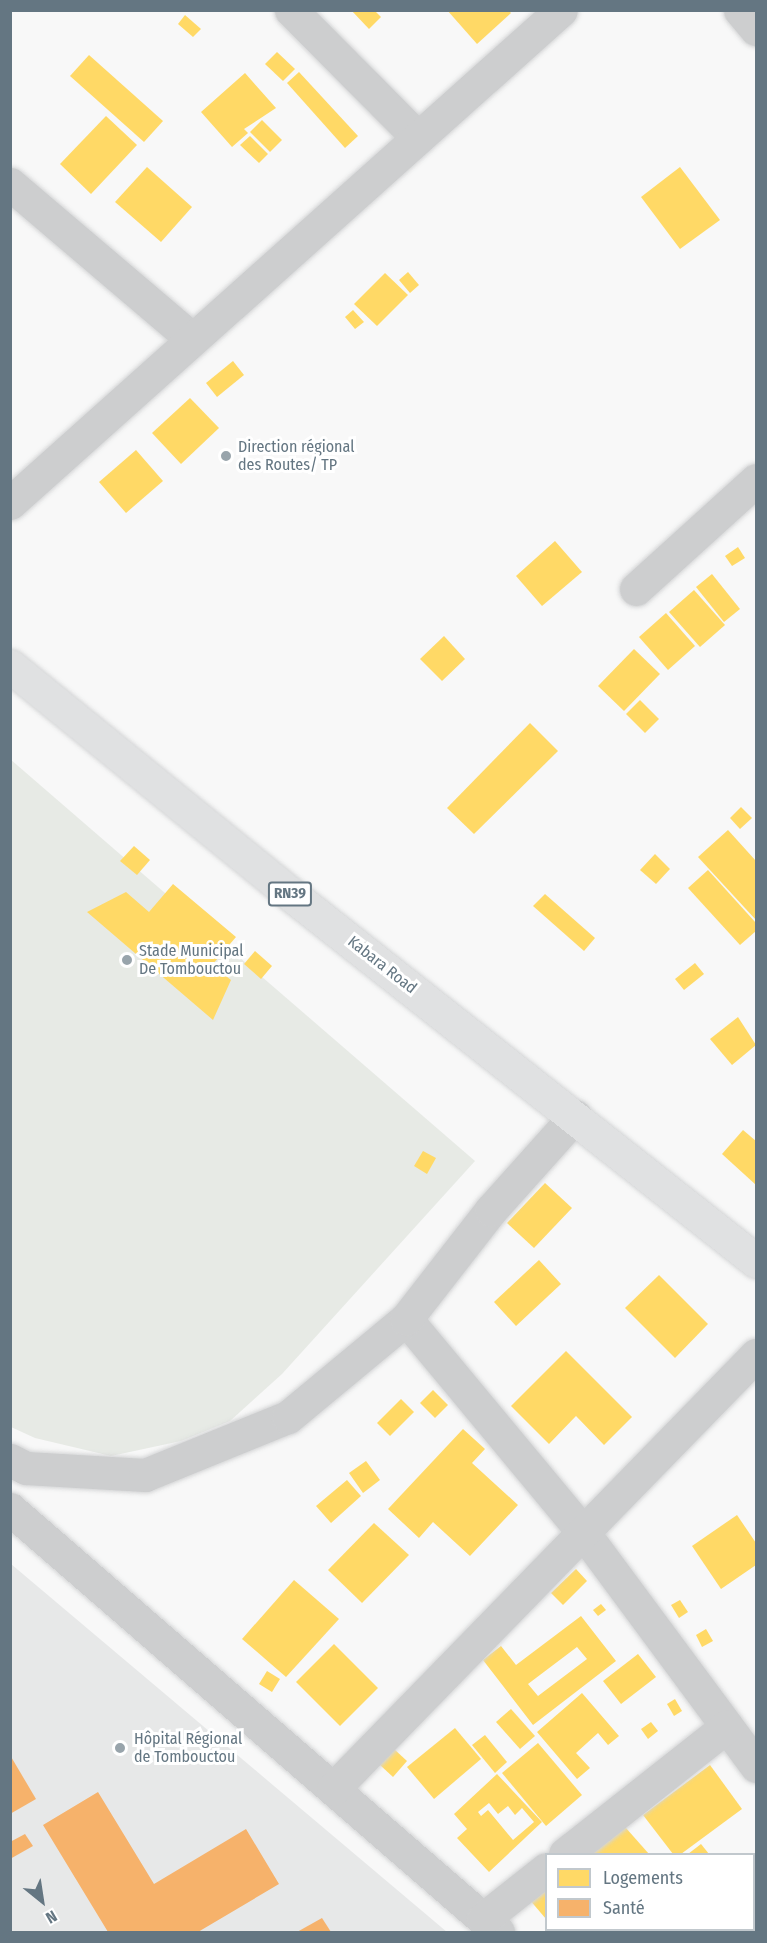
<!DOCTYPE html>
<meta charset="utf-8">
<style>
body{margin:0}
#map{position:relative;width:767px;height:1943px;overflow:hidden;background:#f8f8f8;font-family:"Fira Sans Condensed",sans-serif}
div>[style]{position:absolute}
.built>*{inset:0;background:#e7e8e8}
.green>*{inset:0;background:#e7eae5}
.homes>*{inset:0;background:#ffd966}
.health>*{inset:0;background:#f6b26b}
.roads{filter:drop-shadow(0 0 2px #d4d5d6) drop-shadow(0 0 2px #d4d5d6)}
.minor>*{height:33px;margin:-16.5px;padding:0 16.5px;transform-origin:16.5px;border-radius:16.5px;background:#cdcecf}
.major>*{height:33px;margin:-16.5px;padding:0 16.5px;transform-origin:16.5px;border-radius:16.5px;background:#e0e1e2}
.dots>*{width:16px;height:16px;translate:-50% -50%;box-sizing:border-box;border:3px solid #fff;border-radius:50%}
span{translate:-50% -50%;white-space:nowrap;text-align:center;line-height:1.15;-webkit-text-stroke:6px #fff;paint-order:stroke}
.shield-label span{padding:2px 4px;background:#fff;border:2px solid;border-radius:4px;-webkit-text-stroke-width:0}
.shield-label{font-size:15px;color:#647682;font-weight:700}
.poi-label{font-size:16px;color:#647682}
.left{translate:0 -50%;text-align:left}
.street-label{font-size:16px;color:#647682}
.frame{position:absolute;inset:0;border:12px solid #647682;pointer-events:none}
.legend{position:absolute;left:545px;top:1853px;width:210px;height:78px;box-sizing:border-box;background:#fff;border:2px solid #c1c8cd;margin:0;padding:8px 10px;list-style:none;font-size:18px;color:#647682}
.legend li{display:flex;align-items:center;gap:12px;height:30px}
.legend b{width:30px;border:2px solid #c1c8cd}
.north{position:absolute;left:12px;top:1871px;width:60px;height:60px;-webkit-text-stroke:4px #fff;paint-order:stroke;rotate:150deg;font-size:16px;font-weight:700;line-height:24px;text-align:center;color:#647682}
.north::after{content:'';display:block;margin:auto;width:21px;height:27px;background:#647682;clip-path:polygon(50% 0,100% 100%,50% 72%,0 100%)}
</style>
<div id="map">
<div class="built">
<div style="clip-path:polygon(11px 1564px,447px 1932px,11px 1932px)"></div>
</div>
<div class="green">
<div style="clip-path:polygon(10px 759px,475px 1161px,282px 1374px,230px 1421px,181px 1441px,111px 1456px,35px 1438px,11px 1427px)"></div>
</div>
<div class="homes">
<div style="clip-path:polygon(351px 10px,374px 10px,381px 17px,369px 29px)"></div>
<div style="clip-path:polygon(447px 10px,508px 10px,511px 13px,477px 44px)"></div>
<div style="clip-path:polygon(185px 15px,201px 29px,193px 37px,178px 24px)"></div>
<div style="clip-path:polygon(277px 52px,295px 69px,283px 81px,265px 64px)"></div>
<div style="clip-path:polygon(89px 55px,163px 121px,144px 142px,70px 76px)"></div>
<div style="clip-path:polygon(299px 72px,358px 136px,345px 148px,287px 83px)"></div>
<div style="clip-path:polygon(245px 73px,276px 108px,244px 129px,248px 133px,232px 147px,201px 112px)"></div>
<div style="clip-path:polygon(106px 116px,137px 145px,91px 194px,60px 164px)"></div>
<div style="clip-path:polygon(262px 120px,282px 140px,270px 152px,250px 132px)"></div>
<div style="clip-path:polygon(250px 136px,268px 154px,259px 163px,240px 145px)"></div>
<div style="clip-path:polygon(147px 167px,192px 207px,161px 242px,115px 202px)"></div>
<div style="clip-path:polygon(680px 167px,720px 220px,680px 249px,641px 197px)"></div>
<div style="clip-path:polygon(408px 272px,419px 285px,410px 293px,399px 280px)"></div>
<div style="clip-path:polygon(385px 273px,408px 295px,377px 326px,354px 304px)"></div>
<div style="clip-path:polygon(353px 310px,364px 322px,355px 329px,345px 317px)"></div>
<div style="clip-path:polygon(233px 361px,244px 375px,217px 397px,206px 383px)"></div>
<div style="clip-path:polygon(190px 398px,219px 428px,181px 464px,152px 433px)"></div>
<div style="clip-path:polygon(136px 450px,163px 481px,126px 513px,99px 482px)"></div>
<div style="clip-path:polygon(555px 541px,582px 572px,542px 606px,516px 576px)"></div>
<div style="clip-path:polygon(738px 547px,745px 558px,732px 566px,725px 556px)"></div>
<div style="clip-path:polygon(712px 574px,740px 609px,724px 622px,696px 587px)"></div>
<div style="clip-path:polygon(694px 590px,725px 625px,700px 647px,669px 612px)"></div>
<div style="clip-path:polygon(666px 613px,695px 646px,668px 670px,639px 637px)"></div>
<div style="clip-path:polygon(444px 636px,465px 659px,442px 681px,420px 659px)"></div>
<div style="clip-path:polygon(634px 649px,660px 674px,624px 711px,598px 686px)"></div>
<div style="clip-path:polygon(640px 700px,659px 719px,645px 733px,626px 714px)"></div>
<div style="clip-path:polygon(530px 723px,558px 751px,474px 834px,447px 808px)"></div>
<div style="clip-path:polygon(741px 807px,752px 818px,740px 829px,730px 818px)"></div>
<div style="clip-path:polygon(728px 830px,756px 861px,756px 920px,698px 857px)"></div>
<div style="clip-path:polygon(134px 846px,150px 860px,137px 875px,120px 861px)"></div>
<div style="clip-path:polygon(655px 854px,670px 869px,656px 884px,640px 870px)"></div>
<div style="clip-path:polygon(708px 870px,756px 923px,756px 931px,740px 945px,688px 888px)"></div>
<div style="clip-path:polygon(173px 884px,236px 937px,212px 965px,231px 980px,213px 1020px,87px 912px,126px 892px,149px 912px)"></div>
<div style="clip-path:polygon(545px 894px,595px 938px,584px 951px,533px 906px)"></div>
<div style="clip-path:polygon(255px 951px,272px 966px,261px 979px,244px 964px)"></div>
<div style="clip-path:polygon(695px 963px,704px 974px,684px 990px,675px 979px)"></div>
<div style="clip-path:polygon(738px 1017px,756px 1045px,732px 1065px,710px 1039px)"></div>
<div style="clip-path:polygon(743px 1130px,756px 1141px,756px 1185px,722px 1154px)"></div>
<div style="clip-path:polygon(423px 1151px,436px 1158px,427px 1174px,414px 1166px)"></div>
<div style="clip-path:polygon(545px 1183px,572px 1208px,534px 1248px,507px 1223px)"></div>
<div style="clip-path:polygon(539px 1260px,561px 1284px,516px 1326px,494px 1302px)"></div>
<div style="clip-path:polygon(659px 1275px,708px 1324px,675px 1358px,625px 1308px)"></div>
<div style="clip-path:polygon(566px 1351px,632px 1417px,604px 1445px,576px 1416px,549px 1444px,511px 1406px)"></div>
<div style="clip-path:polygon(433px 1390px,448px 1405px,435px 1418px,420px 1403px)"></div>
<div style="clip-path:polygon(401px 1399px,414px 1412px,390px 1436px,377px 1423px)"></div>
<div style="clip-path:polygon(463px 1429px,485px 1449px,472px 1463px,518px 1505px,470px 1556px,433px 1522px,419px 1538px,388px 1509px)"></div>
<div style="clip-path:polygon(366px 1461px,380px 1480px,363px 1493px,349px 1473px)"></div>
<div style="clip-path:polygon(347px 1480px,361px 1496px,331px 1523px,316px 1506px)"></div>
<div style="clip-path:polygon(737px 1515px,756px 1543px,756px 1565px,721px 1589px,692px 1546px)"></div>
<div style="clip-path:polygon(374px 1523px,409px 1555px,362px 1603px,328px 1570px)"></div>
<div style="clip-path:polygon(576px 1569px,587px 1581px,563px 1605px,551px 1593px)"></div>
<div style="clip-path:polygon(294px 1580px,339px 1619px,286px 1677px,242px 1639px)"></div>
<div style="clip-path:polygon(680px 1600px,688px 1612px,679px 1618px,671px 1605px)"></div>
<div style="clip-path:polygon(601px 1604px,606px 1610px,598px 1616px,593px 1610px)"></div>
<div style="clip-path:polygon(evenodd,581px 1616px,616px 1661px,533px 1725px,483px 1660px,501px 1646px,516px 1665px,581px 1616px,577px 1647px,587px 1659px,538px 1696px,528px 1684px,577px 1647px)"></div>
<div style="clip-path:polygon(706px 1629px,713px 1641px,702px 1647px,696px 1635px)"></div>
<div style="clip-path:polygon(334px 1644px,378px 1688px,340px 1726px,296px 1682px)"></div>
<div style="clip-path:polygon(638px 1654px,656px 1677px,621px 1704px,603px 1681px)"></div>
<div style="clip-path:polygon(267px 1671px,280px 1679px,272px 1692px,259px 1684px)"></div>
<div style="clip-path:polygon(582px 1693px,619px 1736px,608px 1745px,598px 1733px,576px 1753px,590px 1768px,577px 1779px,537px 1732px)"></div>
<div style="clip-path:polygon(675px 1699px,682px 1711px,674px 1716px,667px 1704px)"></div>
<div style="clip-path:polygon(511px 1709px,535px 1736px,520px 1749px,496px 1722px)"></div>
<div style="clip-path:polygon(651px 1722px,658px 1731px,648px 1739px,641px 1729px)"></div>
<div style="clip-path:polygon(455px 1728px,481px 1759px,434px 1799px,407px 1767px)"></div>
<div style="clip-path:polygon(485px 1735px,507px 1762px,495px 1773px,472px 1745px)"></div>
<div style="clip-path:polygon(538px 1743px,582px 1795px,546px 1826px,502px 1773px)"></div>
<div style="clip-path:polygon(394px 1749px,407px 1761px,393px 1777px,380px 1765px)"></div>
<div style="clip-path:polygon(710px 1765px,742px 1809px,681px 1854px,673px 1854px,643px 1815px)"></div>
<div style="clip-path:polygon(evenodd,497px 1774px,542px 1822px,489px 1872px,457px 1838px,467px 1829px,454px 1814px,497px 1774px,489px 1803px,498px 1814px,508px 1806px,515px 1815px,522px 1808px,534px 1822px,513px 1840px,488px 1810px,481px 1816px,478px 1812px,489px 1803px)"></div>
<div style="clip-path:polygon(618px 1819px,649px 1854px,594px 1854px,587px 1846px)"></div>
<div style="clip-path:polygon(701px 1844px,709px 1854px,688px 1854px)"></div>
<div style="clip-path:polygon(756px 1858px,756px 1886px,754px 1888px,754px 1860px)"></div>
<div style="clip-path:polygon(546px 1884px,546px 1919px,529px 1899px)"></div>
<div style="clip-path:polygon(615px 1930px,680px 1930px,676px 1932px)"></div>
</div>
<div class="health">
<div style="clip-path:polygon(10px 1755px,36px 1799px,10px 1814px)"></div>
<div style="clip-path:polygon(98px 1792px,154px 1884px,246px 1829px,279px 1884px,198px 1932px,108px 1932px,43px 1825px)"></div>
<div style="clip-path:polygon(25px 1834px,33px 1846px,10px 1859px,10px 1842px)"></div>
<div style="clip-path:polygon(322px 1918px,331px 1932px,297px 1932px)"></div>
</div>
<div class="roads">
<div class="minor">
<div style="left:291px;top:10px;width:180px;rotate:45.2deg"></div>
<div style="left:740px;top:10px;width:25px;rotate:50deg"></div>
<div style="left:10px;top:184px;width:239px;rotate:40.4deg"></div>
<div style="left:10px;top:503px;width:739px;rotate:-41.82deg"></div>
<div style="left:636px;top:589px;width:162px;rotate:-42.2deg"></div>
<div style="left:406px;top:1319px;width:277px;rotate:50.3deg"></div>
<div style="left:583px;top:1532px;width:291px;rotate:53.5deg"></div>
<div style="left:10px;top:1460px;width:18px;rotate:27deg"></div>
<div style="left:26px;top:1468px;width:119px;rotate:3.4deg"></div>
<div style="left:145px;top:1475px;width:154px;rotate:-22.1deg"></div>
<div style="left:288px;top:1417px;width:153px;rotate:-39.7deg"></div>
<div style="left:406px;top:1319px;width:138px;rotate:-52.1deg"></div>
<div style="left:491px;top:1210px;width:126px;rotate:-48.2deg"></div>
<div style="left:10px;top:1509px;width:646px;rotate:40.92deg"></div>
<div style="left:333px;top:1789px;width:606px;rotate:-45.74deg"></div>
<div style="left:565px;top:1854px;width:206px;rotate:-38.3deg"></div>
<div style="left:483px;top:1919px;width:80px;rotate:-38.4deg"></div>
<div style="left:745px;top:1932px;width:4px;rotate:-27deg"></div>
</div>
<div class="major">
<div style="left:10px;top:666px;width:365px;rotate:39.1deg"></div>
<div style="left:293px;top:896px;width:590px;rotate:38.25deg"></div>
</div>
</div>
<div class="dots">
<div style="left:226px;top:456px;background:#98a4ab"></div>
<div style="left:127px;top:960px;background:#98a4ab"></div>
<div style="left:120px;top:1748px;background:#98a4ab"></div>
</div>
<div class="shield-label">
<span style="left:290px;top:894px">RN39</span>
</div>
<div class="poi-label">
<span class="left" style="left:238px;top:456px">Direction régional<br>des Routes/ TP</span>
<span class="left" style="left:139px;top:960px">Stade Municipal<br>De Tombouctou</span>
<span class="left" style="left:134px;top:1748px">Hôpital Régional<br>de Tombouctou</span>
</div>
<div class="street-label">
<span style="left:382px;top:965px;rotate:38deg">Kabara Road</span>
</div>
<div class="frame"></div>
<ul class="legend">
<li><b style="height:16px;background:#ffd966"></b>Logements</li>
<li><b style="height:16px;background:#f6b26b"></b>Santé</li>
</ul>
<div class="north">N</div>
</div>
